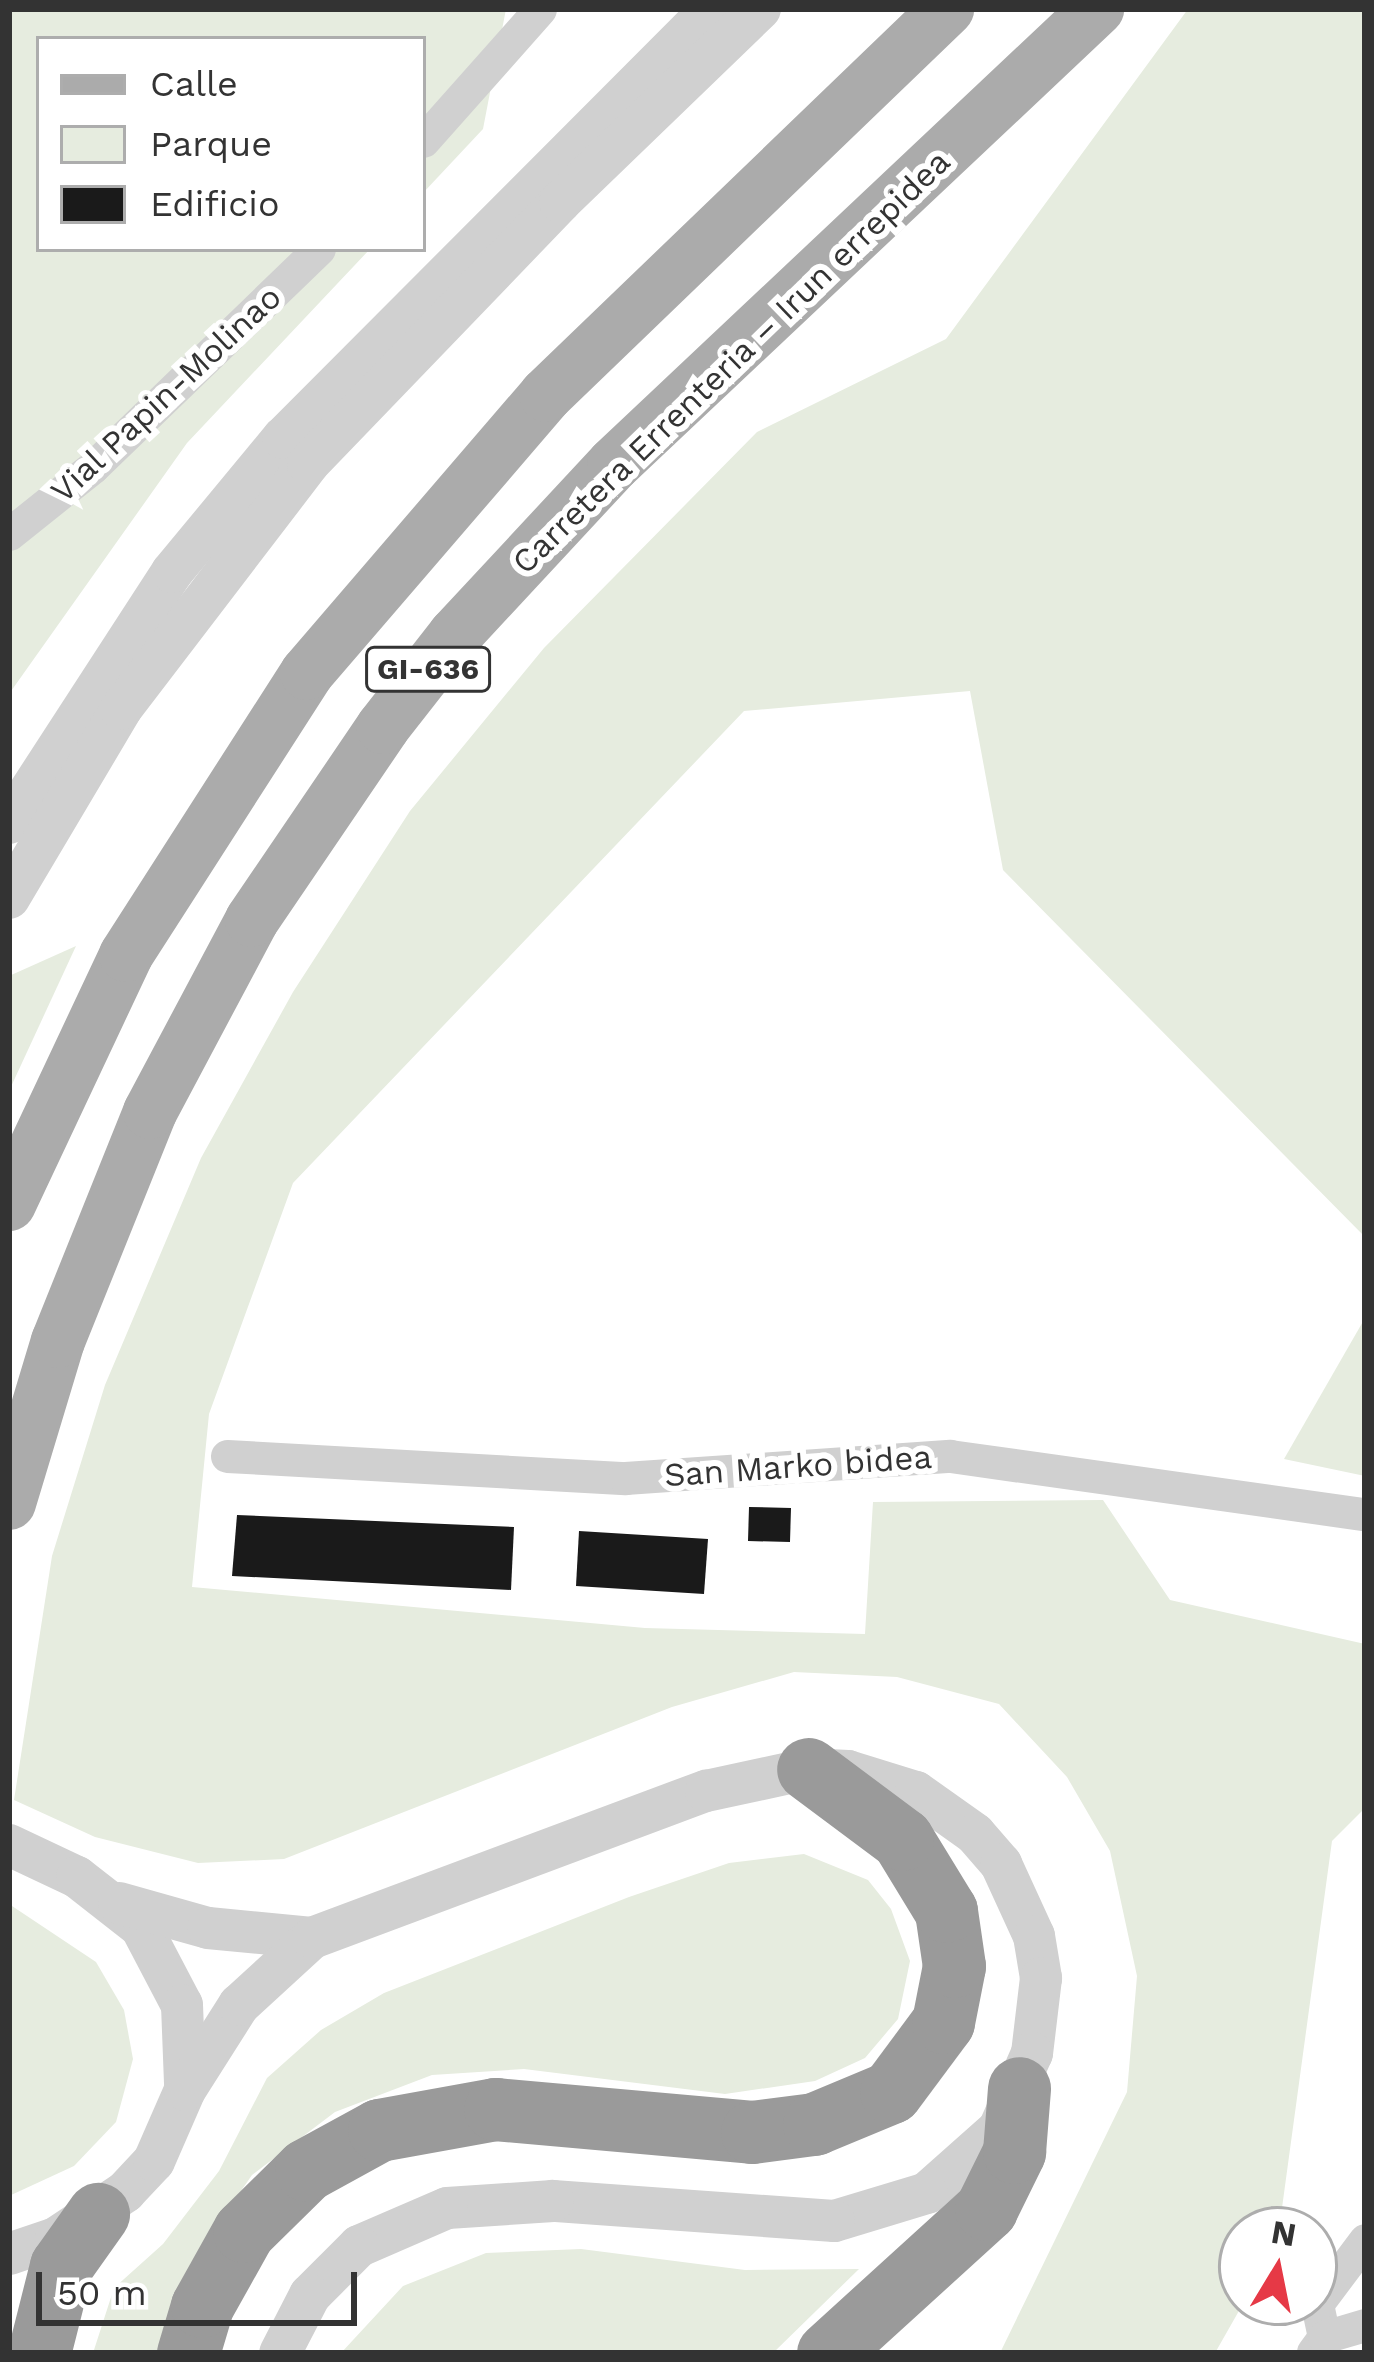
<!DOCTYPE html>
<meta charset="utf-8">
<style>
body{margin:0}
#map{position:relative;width:1374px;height:2362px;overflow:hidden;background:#fff;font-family:"Work Sans",sans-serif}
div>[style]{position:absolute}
.green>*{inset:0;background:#e6ecdf}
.building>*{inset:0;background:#1a1a1a}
.minor>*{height:33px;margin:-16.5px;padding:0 16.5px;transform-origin:16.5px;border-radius:16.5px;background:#d0d0d0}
.tertiary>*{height:42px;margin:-21px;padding:0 21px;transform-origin:21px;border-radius:21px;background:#d0d0d0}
.primary>*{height:54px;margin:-27px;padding:0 27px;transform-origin:27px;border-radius:27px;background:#ababab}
.motorway>*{height:63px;margin:-31.5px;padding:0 31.5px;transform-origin:31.5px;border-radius:31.5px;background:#9a9a9a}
span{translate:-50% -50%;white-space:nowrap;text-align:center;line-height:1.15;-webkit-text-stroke:12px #fff;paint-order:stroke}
.shield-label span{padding:3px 9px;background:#fff;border:3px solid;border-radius:9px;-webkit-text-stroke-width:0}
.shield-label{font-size:30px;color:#333;font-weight:700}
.street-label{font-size:33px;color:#333}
.frame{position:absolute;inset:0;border:12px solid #333;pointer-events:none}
.legend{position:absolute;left:36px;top:36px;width:390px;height:216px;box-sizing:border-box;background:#fff;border:3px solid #adadad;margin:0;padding:15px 21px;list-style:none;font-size:36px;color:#333}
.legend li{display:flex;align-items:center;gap:24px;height:60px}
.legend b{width:60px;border:3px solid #adadad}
.north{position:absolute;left:1218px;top:2206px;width:120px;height:120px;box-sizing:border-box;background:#fff;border:3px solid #adadad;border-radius:50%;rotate:10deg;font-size:33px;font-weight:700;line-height:48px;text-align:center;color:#333}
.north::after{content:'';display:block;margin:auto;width:42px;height:54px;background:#e63946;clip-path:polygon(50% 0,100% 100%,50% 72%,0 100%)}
.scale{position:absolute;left:36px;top:2272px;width:321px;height:54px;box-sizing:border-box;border:6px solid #333;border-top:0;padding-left:15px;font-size:36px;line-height:42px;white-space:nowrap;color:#333;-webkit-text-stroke:9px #fff;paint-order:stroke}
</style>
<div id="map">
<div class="green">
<div style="clip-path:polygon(9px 9px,506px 9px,483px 129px,423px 193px,423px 39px,39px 39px,39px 249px,370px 249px,187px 443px,9px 694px)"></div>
<div style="clip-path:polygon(1188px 9px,1365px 9px,1365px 1237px,1003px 870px,970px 691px,744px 711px,293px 1183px,209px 1414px,192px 1587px,645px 1628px,865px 1634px,873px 1502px,1103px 1500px,1170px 1600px,1365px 1644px,1365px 1808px,1332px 1841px,1279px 2230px,1242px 2230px,1244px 2302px,1215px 2353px,1000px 2353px,1127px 2092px,1137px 1976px,1110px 1851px,1067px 1777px,999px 1704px,897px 1677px,794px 1672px,672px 1707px,284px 1859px,198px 1863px,95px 1837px,14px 1800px,52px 1556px,105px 1385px,201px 1158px,293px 992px,410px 811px,544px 648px,757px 432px,946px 339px)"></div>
<div style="clip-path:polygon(76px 946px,9px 1091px,9px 976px)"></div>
<div style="clip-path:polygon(1365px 1318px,1365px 1476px,1284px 1459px)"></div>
<div style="clip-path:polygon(804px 1854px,868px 1880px,891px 1909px,910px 1961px,898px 2019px,865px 2058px,815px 2081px,725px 2094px,524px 2069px,432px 2075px,335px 2112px,252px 2175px,191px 2263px,164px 2353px,93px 2353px,114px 2288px,163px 2244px,219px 2171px,267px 2078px,321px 2030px,384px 1993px,629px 1897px,729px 1863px)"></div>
<div style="clip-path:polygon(9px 1904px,96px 1962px,124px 2010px,133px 2059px,116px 2122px,74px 2166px,9px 2196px)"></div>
<div style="clip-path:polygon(581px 2249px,745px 2270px,859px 2269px,773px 2353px,341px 2353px,403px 2286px,486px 2253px)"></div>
</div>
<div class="building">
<div style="clip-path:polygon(749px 1507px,791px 1508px,790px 1542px,748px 1541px)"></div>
<div style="clip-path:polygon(237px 1515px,514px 1527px,511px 1590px,232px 1576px)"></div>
<div style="clip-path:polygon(579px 1531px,708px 1539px,704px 1594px,576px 1586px)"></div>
</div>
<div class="minor">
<div style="left:423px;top:141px;width:176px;rotate:-48.4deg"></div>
<div style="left:9px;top:534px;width:107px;rotate:-38.6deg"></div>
<div style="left:93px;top:467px;width:314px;rotate:-44deg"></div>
<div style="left:227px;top:1456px;width:399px;rotate:3.2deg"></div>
<div style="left:625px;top:1478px;width:326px;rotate:-3.9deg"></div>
<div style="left:950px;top:1456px;width:419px;rotate:8deg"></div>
<div style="left:1324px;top:2337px;width:34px;rotate:-102deg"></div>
<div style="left:1317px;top:2304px;width:80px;rotate:-53.1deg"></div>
<div style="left:1313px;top:2352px;width:19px;rotate:-54deg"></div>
<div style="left:1324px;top:2337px;width:43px;rotate:-16.3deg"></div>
</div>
<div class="tertiary">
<div style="left:9px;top:823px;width:299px;rotate:-57deg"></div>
<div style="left:172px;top:572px;width:174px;rotate:-50.4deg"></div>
<div style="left:283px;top:438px;width:606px;rotate:-45.07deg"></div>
<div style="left:9px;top:898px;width:220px;rotate:-59.3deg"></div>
<div style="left:121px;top:709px;width:308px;rotate:-52.6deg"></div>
<div style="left:308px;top:464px;width:364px;rotate:-46.1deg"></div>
<div style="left:560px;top:202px;width:278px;rotate:-44deg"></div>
<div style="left:9px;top:1845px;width:75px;rotate:25.2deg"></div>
<div style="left:77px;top:1877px;width:81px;rotate:38deg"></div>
<div style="left:141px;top:1927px;width:88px;rotate:62.3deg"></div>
<div style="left:182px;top:2005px;width:78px;rotate:87.8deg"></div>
<div style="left:119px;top:1903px;width:92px;rotate:15.7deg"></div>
<div style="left:208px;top:1928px;width:104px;rotate:5.5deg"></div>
<div style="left:9px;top:2254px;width:50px;rotate:-18.8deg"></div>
<div style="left:56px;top:2238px;width:83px;rotate:-33.7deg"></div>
<div style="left:125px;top:2192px;width:42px;rotate:-46.9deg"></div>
<div style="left:154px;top:2161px;width:77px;rotate:-66.4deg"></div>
<div style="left:185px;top:2090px;width:101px;rotate:-57.6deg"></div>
<div style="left:239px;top:2005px;width:99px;rotate:-42.5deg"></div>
<div style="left:312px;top:1938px;width:421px;rotate:-20.5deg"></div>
<div style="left:706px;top:1791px;width:104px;rotate:-12.2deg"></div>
<div style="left:808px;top:1769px;width:40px;rotate:2.9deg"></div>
<div style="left:848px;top:1771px;width:71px;rotate:17.2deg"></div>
<div style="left:916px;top:1792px;width:72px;rotate:35.4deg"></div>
<div style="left:975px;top:1834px;width:40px;rotate:49deg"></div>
<div style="left:1001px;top:1864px;width:79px;rotate:65.4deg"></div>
<div style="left:1034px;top:1936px;width:43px;rotate:80.5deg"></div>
<div style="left:1041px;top:1978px;width:76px;rotate:96.8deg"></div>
<div style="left:1032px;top:2053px;width:83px;rotate:113.5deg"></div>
<div style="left:999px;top:2129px;width:96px;rotate:138.4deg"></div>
<div style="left:927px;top:2193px;width:97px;rotate:163.2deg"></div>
<div style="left:834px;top:2221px;width:282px;rotate:-175.9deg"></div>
<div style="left:553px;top:2201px;width:106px;rotate:176.2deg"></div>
<div style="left:447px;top:2208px;width:96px;rotate:156.6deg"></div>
<div style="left:359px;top:2246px;width:69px;rotate:135deg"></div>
<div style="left:310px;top:2295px;width:65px;rotate:117.3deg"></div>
</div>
<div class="primary">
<div style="left:9px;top:1204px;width:275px;rotate:-64.8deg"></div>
<div style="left:126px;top:955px;width:335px;rotate:-57.3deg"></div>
<div style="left:307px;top:673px;width:367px;rotate:-49.3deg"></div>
<div style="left:546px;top:395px;width:557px;rotate:-43.91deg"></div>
<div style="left:9px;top:1503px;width:169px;rotate:-73.2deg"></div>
<div style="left:58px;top:1341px;width:247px;rotate:-68.1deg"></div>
<div style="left:150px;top:1112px;width:217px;rotate:-62deg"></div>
<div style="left:252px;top:920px;width:233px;rotate:-55.8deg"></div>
<div style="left:383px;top:727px;width:117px;rotate:-52deg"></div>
<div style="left:455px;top:635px;width:233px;rotate:-47.1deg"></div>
<div style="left:614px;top:464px;width:664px;rotate:-43.29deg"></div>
</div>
<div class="motorway">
<div style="left:39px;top:2353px;width:90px;rotate:-75.8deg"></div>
<div style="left:61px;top:2266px;width:64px;rotate:-54.6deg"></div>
<div style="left:188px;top:2353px;width:49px;rotate:-73.4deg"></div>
<div style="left:202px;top:2306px;width:86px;rotate:-60.8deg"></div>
<div style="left:244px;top:2231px;width:87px;rotate:-44.5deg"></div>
<div style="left:306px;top:2170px;width:83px;rotate:-28.7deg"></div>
<div style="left:379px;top:2130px;width:118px;rotate:-10.3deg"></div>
<div style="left:495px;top:2109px;width:258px;rotate:5.1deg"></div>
<div style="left:752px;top:2132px;width:63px;rotate:-7.4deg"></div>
<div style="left:814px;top:2124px;width:83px;rotate:-22.6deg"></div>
<div style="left:891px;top:2092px;width:87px;rotate:-53.4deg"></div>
<div style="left:943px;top:2022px;width:57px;rotate:-78.9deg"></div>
<div style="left:954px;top:1966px;width:56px;rotate:-98.3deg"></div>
<div style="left:946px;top:1911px;width:84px;rotate:-121.4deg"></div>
<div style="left:902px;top:1839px;width:117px;rotate:-143.3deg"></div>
<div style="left:828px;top:2353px;width:214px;rotate:-42.3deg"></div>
<div style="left:986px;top:2209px;width:64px;rotate:-63.8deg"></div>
<div style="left:1014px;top:2152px;width:64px;rotate:-85.5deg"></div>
</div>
<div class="shield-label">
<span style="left:428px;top:669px">GI-636</span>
</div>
<div class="street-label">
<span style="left:731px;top:362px;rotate:-44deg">Carretera Errenteria – Irun errepidea</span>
<span style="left:166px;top:394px;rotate:-43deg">Vial Papin-Molinao</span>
<span style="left:798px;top:1466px;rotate:-4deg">San Marko bidea</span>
</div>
<div class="frame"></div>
<ul class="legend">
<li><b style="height:15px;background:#ababab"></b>Calle</li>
<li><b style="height:33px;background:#e6ecdf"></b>Parque</li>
<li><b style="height:33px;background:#1a1a1a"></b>Edificio</li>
</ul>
<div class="north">N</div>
<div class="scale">50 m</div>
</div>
